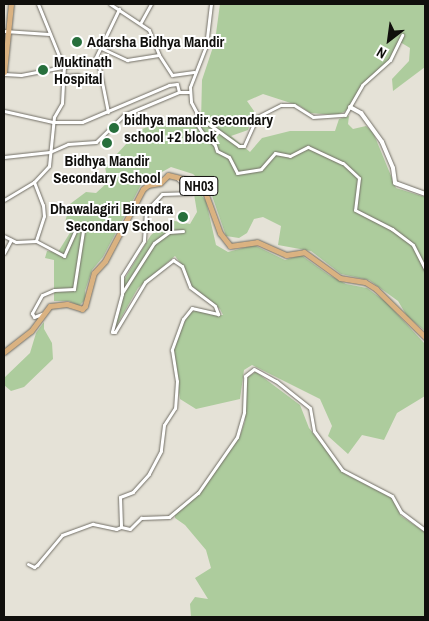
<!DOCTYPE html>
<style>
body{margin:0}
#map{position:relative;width:429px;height:621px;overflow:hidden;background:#e5e2d7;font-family:"Archivo Narrow",sans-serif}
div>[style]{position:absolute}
.green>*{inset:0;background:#adcc9d}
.roads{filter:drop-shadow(0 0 1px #726f66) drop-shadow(0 0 1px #726f66)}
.minor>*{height:3px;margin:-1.5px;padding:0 1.5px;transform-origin:1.5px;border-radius:1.5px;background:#fff}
.tertiary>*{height:4px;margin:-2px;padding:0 2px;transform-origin:2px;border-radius:2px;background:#fff}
.primary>*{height:5px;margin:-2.5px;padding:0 2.5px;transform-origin:2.5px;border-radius:2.5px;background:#dab281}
.dots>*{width:14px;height:14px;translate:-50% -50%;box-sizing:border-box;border:2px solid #fff;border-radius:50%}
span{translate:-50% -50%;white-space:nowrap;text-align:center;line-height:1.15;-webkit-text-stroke:4px #fff;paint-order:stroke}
.shield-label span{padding:1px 4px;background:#fff;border:1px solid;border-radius:4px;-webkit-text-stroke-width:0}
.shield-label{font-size:14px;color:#100f0c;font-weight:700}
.poi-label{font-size:15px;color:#100f0c;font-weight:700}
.left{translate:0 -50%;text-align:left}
.right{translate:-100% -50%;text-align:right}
.frame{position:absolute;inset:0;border:5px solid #100f0c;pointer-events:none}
.north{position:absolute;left:364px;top:15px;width:50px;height:50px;-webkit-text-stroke:4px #fff;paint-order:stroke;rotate:210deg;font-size:14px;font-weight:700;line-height:20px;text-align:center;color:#100f0c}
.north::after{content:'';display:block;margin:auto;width:18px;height:22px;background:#100f0c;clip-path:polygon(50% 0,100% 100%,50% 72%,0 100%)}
</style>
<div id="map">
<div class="green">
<div style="clip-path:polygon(220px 4px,425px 4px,425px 67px,393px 91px,392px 79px,409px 61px,410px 48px,400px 42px,385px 66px,364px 84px,354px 104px,344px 112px,336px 115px,310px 113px,300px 106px,263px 94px,247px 101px,254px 111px,248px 130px,231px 136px,250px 152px,262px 138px,290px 131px,335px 131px,339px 119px,349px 116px,348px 124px,353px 129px,366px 126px,373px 132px,396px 188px,425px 197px,425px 331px,407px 316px,398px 301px,369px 280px,341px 274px,311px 251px,278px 245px,281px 226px,263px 217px,254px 219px,247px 233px,239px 238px,226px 236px,210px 190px,193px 174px,171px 167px,142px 183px,103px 257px,92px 270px,85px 291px,86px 299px,79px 306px,69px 301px,54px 301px,54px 260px,45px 258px,47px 251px,58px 252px,73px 228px,65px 222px,70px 204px,86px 192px,96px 193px,108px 182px,105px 167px,139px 130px,179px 116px,182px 126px,201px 121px,202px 80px,215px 41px)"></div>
<div style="clip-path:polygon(198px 191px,206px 201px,216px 245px,228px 252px,254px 245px,285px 260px,301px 255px,329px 275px,346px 284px,367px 288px,386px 302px,425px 344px,425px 396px,397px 413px,384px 440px,362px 435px,348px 454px,328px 436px,332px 426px,320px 399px,252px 365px,244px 370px,240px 399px,196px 409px,180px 399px,173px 351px,186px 318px,190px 312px,202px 310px,211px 315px,223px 315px,220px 309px,190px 285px,185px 269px,175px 256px,138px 288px,114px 330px,124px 280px,143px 248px,151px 235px,170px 220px,190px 224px,197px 212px,194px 194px)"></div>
<div style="clip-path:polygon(44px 322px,44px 329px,52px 343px,53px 359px,24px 387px,11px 391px,4px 385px,4px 378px,30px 353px,36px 333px)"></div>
<div style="clip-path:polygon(256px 372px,300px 405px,309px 428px,345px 474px,392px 498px,401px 516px,425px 532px,425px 617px,191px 617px,190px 604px,195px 597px,208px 599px,195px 578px,211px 568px,206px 550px,185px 525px,175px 518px,175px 513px,196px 497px,240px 436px,245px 421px,246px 378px)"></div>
</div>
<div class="roads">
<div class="minor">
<div style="left:110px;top:4px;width:47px;rotate:33.7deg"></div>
<div style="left:149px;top:30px;width:27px;rotate:68deg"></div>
<div style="left:159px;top:55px;width:24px;rotate:57deg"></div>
<div style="left:172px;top:75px;width:22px;rotate:-8deg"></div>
<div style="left:211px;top:4px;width:42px;rotate:96.8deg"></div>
<div style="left:206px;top:46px;width:44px;rotate:111.3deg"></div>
<div style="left:190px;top:87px;width:15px;rotate:86deg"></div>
<div style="left:191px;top:102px;width:17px;rotate:62deg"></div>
<div style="left:199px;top:117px;width:49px;rotate:35.9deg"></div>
<div style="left:239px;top:146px;width:5px"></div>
<div style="left:244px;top:146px;width:32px;rotate:-66deg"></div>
<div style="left:257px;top:117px;width:27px;rotate:-27deg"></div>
<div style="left:281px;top:105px;width:13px"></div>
<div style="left:294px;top:105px;width:22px;rotate:32deg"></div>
<div style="left:313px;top:117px;width:32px;rotate:-4deg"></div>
<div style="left:345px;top:115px;width:34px;rotate:-60deg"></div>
<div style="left:362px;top:85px;width:38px;rotate:-42deg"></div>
<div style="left:390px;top:60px;width:28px;rotate:-64deg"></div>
<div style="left:141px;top:22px;width:21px;rotate:-61deg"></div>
<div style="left:4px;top:31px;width:45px;rotate:3.8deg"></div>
<div style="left:101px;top:48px;width:29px;rotate:25deg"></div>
<div style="left:127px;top:60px;width:32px;rotate:-9deg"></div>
<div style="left:97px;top:57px;width:56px;rotate:78.7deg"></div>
<div style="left:4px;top:74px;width:17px;rotate:3deg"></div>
<div style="left:21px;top:75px;width:74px;rotate:-10.9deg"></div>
<div style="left:94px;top:61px;width:58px;rotate:-64.3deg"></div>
<div style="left:64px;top:76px;width:14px;rotate:-4deg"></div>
<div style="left:78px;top:75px;width:11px;rotate:38deg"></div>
<div style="left:4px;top:111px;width:50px;rotate:12.7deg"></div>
<div style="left:53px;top:122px;width:29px"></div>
<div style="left:82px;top:122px;width:95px;rotate:-23deg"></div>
<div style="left:169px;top:85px;width:8px;rotate:-7deg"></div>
<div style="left:177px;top:84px;width:8px;rotate:76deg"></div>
<div style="left:199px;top:117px;width:6px;rotate:135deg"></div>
<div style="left:195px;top:121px;width:13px;rotate:58deg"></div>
<div style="left:202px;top:132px;width:18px;rotate:45deg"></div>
<div style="left:215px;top:145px;width:6px;rotate:72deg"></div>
<div style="left:217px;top:151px;width:13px;rotate:27deg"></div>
<div style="left:229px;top:157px;width:18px;rotate:63deg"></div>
<div style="left:237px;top:173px;width:24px;rotate:-9deg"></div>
<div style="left:261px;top:169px;width:21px;rotate:-49deg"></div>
<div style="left:275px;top:153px;width:15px;rotate:11deg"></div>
<div style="left:290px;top:156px;width:20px;rotate:-27deg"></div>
<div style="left:308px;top:147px;width:38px;rotate:25deg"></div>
<div style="left:343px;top:163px;width:22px;rotate:43deg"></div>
<div style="left:359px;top:178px;width:32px;rotate:97deg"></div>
<div style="left:355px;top:210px;width:42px;rotate:27.2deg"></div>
<div style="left:392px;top:229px;width:26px;rotate:37deg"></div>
<div style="left:413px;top:245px;width:27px;rotate:63deg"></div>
<div style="left:4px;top:157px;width:46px;rotate:-6.2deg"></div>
<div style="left:50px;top:152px;width:20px;rotate:-24deg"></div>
<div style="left:68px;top:144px;width:28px;rotate:-4deg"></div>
<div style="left:96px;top:142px;width:39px;rotate:-44deg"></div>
<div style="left:124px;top:115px;width:60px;rotate:-22.7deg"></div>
<div style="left:179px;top:92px;width:10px"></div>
<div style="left:177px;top:178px;width:21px;rotate:45deg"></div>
<div style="left:192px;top:193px;width:30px;rotate:178deg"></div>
<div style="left:162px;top:194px;width:23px;rotate:133deg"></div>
<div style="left:146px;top:211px;width:30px;rotate:94deg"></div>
<div style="left:144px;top:241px;width:41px;rotate:122.2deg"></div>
<div style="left:122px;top:276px;width:18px;rotate:90deg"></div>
<div style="left:122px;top:294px;width:39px;rotate:105deg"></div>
<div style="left:112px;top:332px;width:3px"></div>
<div style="left:115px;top:332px;width:58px;rotate:-59deg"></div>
<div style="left:145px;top:282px;width:36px;rotate:-38deg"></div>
<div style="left:173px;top:260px;width:11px;rotate:34deg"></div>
<div style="left:182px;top:266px;width:22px;rotate:69deg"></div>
<div style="left:190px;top:287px;width:31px;rotate:37deg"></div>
<div style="left:215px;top:306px;width:9px;rotate:69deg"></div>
<div style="left:218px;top:314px;width:27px;rotate:-167deg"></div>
<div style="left:192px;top:308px;width:14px;rotate:129deg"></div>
<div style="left:183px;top:319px;width:33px;rotate:110deg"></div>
<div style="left:172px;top:350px;width:31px;rotate:81deg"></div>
<div style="left:177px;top:381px;width:27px;rotate:94deg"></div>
<div style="left:175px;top:408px;width:20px;rotate:123deg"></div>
<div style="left:164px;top:425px;width:26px;rotate:97deg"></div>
<div style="left:161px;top:451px;width:26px;rotate:118deg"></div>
<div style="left:149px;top:474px;width:24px;rotate:132deg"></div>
<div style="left:133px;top:492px;width:14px;rotate:159deg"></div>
<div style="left:120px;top:497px;width:30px;rotate:88deg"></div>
<div style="left:121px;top:527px;width:9px;rotate:13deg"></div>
<div style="left:130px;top:529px;width:16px;rotate:-45deg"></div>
<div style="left:141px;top:518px;width:28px;rotate:-2deg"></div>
<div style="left:169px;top:517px;width:38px;rotate:-40deg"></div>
<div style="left:198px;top:493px;width:68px;rotate:-55.1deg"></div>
<div style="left:237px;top:437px;width:26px;rotate:-74deg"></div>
<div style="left:244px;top:412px;width:36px;rotate:-88deg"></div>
<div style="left:245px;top:376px;width:11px;rotate:-38deg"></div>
<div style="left:254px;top:369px;width:25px;rotate:29deg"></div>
<div style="left:276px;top:381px;width:43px;rotate:38.5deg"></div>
<div style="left:310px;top:408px;width:23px;rotate:80deg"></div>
<div style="left:314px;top:431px;width:48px;rotate:54.3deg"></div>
<div style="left:342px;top:470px;width:56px;rotate:27.5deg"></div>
<div style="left:392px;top:496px;width:18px;rotate:61deg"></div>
<div style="left:401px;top:512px;width:30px;rotate:37deg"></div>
<div style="left:34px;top:182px;width:25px;rotate:69deg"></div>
<div style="left:43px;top:205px;width:11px;rotate:85deg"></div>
<div style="left:44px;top:216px;width:26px;rotate:108deg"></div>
<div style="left:36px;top:241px;width:32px;rotate:28deg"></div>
<div style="left:64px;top:256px;width:27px;rotate:-66deg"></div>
<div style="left:75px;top:231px;width:6px;rotate:-59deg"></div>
<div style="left:78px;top:226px;width:7px;rotate:45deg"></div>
<div style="left:83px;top:231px;width:59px;rotate:98.8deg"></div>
<div style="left:74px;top:289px;width:20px;rotate:177deg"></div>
<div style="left:54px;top:290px;width:13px;rotate:157deg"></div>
<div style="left:42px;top:295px;width:21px;rotate:119deg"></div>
<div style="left:32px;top:313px;width:4px;rotate:63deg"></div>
<div style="left:34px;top:317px;width:9px;rotate:-21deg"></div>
<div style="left:4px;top:200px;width:35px;rotate:-31deg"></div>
<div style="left:34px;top:182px;width:22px;rotate:-47deg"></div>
<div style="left:49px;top:166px;width:49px;rotate:-84.2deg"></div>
<div style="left:54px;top:117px;width:16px;rotate:-60deg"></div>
<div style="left:62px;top:103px;width:35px;rotate:-87deg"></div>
<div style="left:64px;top:68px;width:69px;rotate:-112.1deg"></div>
<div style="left:4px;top:236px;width:13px;rotate:27deg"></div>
<div style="left:16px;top:242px;width:20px;rotate:-3deg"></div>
<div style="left:4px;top:253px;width:15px;rotate:-62deg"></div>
<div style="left:122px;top:293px;width:59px;rotate:-57.4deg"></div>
<div style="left:154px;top:243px;width:19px;rotate:-36deg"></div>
<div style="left:169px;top:232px;width:14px;rotate:-4deg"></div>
<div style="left:28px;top:564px;width:7px;rotate:27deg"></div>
<div style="left:34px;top:567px;width:4px;rotate:-34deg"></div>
<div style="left:37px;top:565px;width:39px;rotate:-50deg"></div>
<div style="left:62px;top:535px;width:33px;rotate:-20deg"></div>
<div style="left:93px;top:524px;width:24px;rotate:12deg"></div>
<div style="left:116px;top:529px;width:5px;rotate:-22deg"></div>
</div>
<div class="tertiary">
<div style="left:350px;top:107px;width:13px;rotate:29deg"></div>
<div style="left:361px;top:113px;width:36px;rotate:54deg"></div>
<div style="left:382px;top:142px;width:28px;rotate:67deg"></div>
<div style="left:393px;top:168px;width:15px;rotate:82deg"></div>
<div style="left:395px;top:183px;width:32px;rotate:20deg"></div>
</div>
<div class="primary">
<div style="left:4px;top:72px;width:68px;rotate:-84.1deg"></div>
<div style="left:4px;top:352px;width:34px;rotate:-38deg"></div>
<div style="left:31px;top:331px;width:31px;rotate:-53deg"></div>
<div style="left:50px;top:306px;width:17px;rotate:-7deg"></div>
<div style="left:67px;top:304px;width:16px;rotate:18deg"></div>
<div style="left:82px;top:309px;width:4px;rotate:-45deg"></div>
<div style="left:85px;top:306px;width:34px;rotate:-75deg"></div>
<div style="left:94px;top:273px;width:16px;rotate:-47deg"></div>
<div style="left:105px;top:261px;width:81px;rotate:-62.2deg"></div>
<div style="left:143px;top:189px;width:6px;rotate:-39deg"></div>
<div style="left:148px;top:185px;width:12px;rotate:-9deg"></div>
<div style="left:160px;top:183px;width:11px;rotate:-45deg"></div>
<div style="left:168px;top:175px;width:25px;rotate:14deg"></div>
<div style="left:192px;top:181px;width:17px;rotate:40deg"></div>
<div style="left:205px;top:192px;width:44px;rotate:69.9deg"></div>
<div style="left:220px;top:233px;width:16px;rotate:52deg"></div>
<div style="left:230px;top:246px;width:27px;rotate:-8deg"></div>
<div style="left:257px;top:242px;width:32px;rotate:24deg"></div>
<div style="left:286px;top:255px;width:18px;rotate:-9deg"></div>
<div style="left:304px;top:252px;width:44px;rotate:35.8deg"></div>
<div style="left:340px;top:278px;width:25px;rotate:9deg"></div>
<div style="left:365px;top:282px;width:13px;rotate:32deg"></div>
<div style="left:376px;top:289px;width:69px;rotate:44.4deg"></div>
</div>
</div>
<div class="dots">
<div style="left:77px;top:42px;background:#276f3c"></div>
<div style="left:43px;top:70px;background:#276f3c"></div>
<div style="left:114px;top:128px;background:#276f3c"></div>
<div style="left:107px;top:143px;background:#276f3c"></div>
<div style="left:183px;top:217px;background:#276f3c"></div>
</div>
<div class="shield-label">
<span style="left:199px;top:186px">NH03</span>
</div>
<div class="poi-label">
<span class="left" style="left:87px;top:42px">Adarsha Bidhya Mandir</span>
<span class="left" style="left:54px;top:70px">Muktinath<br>Hospital</span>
<span class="left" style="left:124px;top:128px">bidhya mandir secondary<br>school +2 block</span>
<span style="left:107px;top:169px">Bidhya Mandir<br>Secondary School</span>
<span class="right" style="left:173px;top:217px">Dhawalagiri Birendra<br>Secondary School</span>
</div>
<div class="frame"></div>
<div class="north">N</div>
</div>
